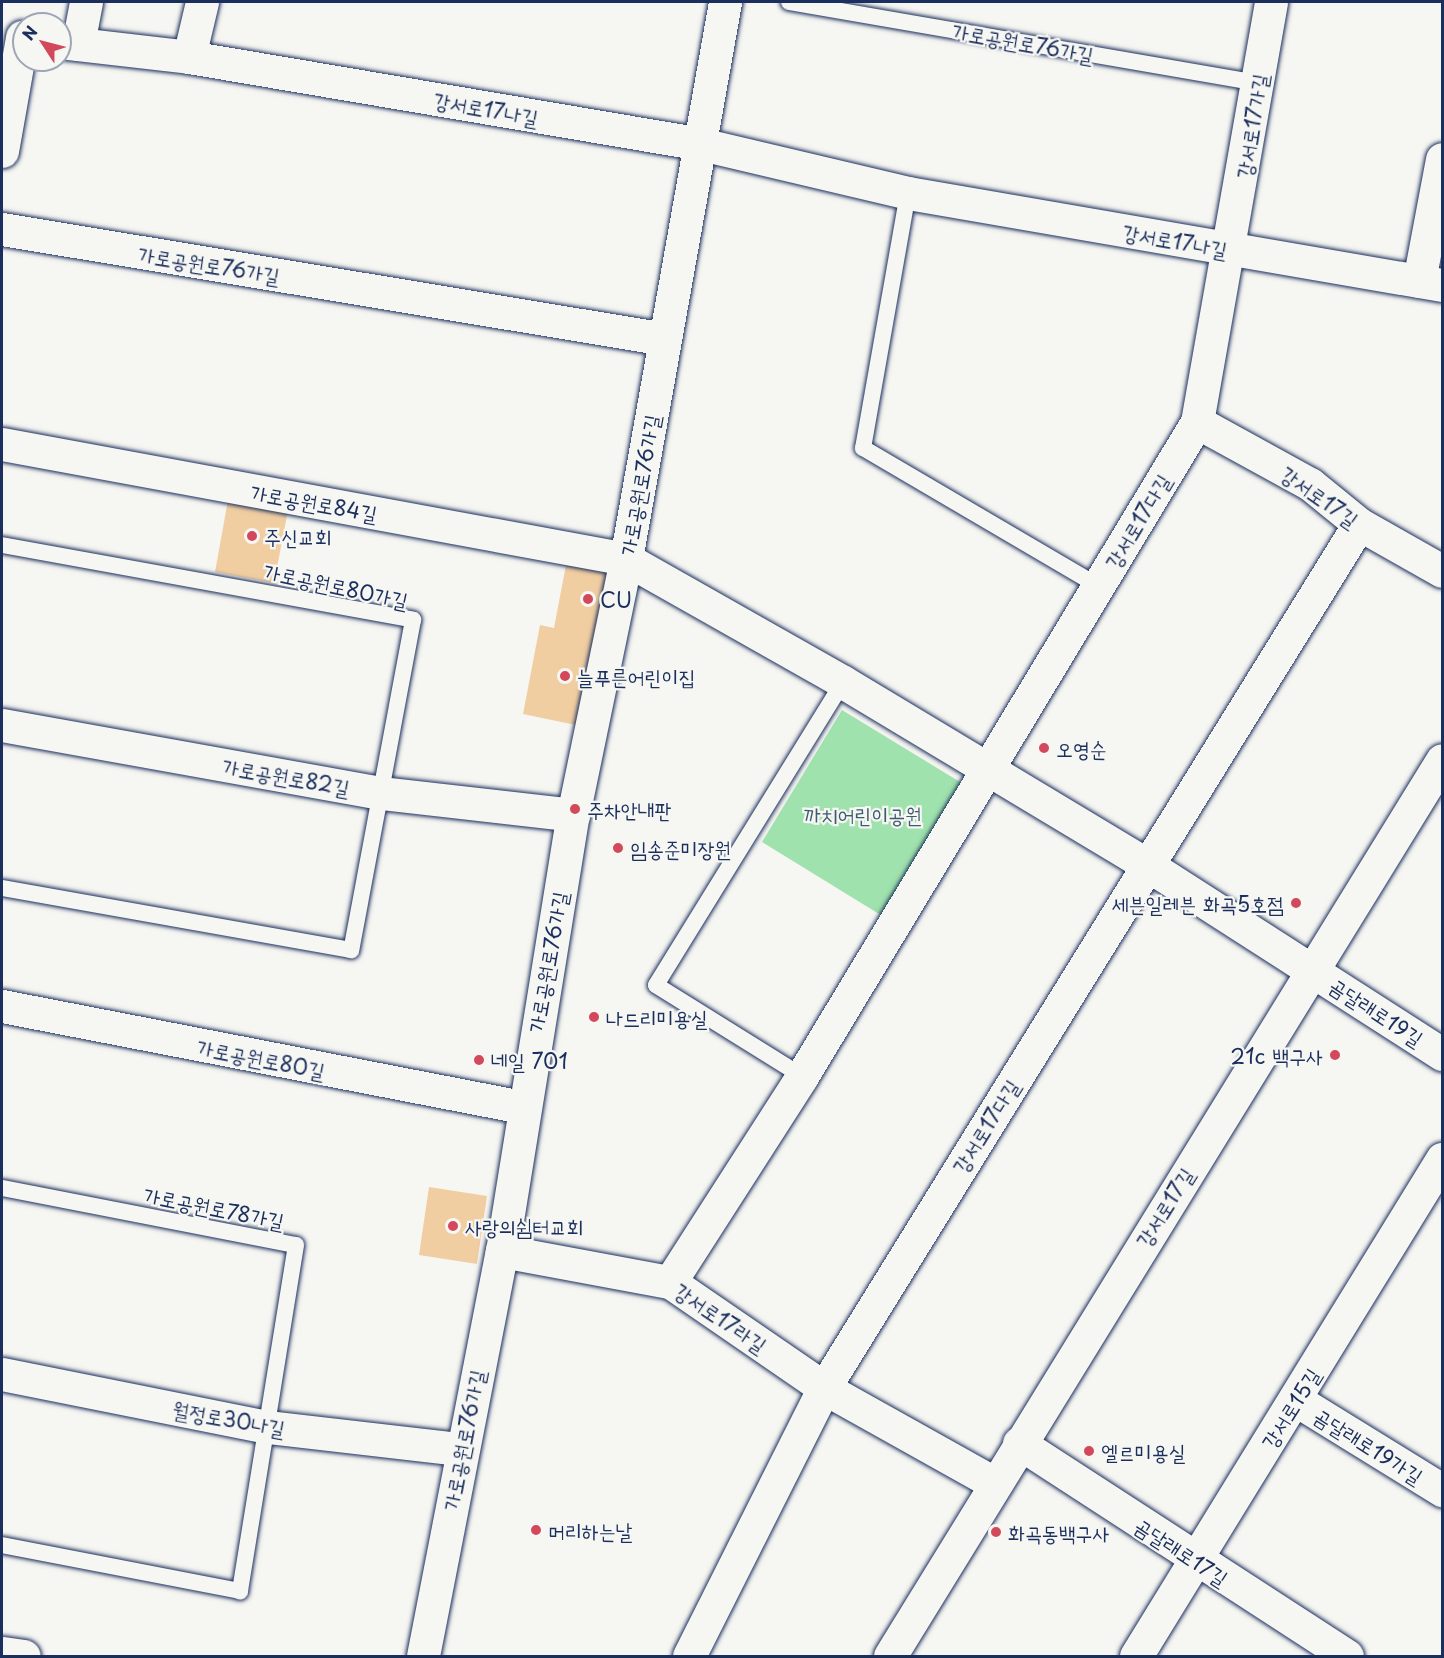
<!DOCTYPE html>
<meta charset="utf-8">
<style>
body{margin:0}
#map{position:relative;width:1444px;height:1658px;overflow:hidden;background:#f6f6f2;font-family:"Playpen Sans","Poor Story",sans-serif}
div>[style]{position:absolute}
.green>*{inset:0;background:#9fe2ad}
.building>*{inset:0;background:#f1cea2}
.roads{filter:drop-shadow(0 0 2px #1b2f5e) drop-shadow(0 0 2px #1b2f5e)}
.lane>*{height:16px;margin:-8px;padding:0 8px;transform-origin:8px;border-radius:8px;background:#f6f6f2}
.street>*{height:33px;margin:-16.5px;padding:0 16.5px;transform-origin:16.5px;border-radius:16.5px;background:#f6f6f2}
.secondary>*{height:33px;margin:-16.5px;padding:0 16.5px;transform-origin:16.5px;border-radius:16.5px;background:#f6f6f2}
.dots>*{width:16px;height:16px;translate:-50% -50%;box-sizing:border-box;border:3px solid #f6f6f2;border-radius:50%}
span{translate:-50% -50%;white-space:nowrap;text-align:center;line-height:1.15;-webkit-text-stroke:4.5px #f6f6f2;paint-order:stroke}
.street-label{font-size:21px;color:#1b2f5e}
.poi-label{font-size:21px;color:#1b2f5e}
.left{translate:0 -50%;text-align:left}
.right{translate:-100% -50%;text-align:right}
.park-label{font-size:21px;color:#3c5c72}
.frame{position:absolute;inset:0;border:3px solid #1b2f5e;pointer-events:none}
.north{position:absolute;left:12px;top:12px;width:60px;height:60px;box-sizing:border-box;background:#f6f6f2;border:2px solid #9ea6b7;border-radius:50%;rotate:306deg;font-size:16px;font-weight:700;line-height:24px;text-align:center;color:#1b2f5e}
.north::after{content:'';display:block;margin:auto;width:21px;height:27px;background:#d1495b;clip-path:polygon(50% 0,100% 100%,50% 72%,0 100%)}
</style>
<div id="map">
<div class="green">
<div style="clip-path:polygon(842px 710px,965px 785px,884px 917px,762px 842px)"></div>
</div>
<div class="building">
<div style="clip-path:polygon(230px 489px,290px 500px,274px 583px,215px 572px)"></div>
<div style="clip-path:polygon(569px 549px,624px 559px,590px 728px,523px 714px,540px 625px,554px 628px)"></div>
<div style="clip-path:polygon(429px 1187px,487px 1196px,477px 1264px,419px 1255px)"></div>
</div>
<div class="roads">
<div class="lane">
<div style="left:789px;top:2px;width:476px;rotate:9.8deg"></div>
<div style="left:908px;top:193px;width:259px;rotate:100deg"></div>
<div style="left:863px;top:448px;width:273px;rotate:30.4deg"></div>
<div style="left:2px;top:545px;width:418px;rotate:10.3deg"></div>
<div style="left:413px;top:620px;width:336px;rotate:100.6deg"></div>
<div style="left:351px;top:950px;width:354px;rotate:-169.9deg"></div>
<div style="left:802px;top:1076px;width:172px;rotate:-148.1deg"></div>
<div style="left:656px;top:985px;width:356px;rotate:-58.3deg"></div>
<div style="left:2px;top:1188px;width:299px;rotate:11deg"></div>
<div style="left:296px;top:1245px;width:351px;rotate:99.2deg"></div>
<div style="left:240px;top:1591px;width:242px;rotate:-169.1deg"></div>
</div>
<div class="street">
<div style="left:60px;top:42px;width:130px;rotate:6.6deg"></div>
<div style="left:189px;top:57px;width:519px;rotate:9.64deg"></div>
<div style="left:701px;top:144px;width:213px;rotate:13.3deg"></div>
<div style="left:908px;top:193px;width:542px;rotate:9.78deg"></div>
<div style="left:78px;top:44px;width:43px;rotate:-79.2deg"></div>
<div style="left:189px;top:57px;width:57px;rotate:-76.7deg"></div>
<div style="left:2px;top:151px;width:116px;rotate:-80deg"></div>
<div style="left:2px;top:229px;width:672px;rotate:9.42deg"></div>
<div style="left:1419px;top:281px;width:124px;rotate:-79.3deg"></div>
<div style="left:1197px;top:422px;width:129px;rotate:28.8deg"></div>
<div style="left:1310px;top:484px;width:63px;rotate:39.2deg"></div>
<div style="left:1359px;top:524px;width:95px;rotate:29.5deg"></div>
<div style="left:2px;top:444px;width:635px;rotate:10.44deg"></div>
<div style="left:626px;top:559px;width:249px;rotate:29.5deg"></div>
<div style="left:843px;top:682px;width:353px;rotate:31deg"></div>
<div style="left:1146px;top:864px;width:352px;rotate:32.7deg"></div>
<div style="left:2px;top:725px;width:385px;rotate:10.2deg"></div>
<div style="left:381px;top:793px;width:193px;rotate:6.5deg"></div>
<div style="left:2px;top:1006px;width:530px;rotate:10.99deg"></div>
<div style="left:502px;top:1251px;width:171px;rotate:10.5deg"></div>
<div style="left:670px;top:1282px;width:187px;rotate:34.5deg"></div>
<div style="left:824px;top:1388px;width:195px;rotate:29.2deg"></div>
<div style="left:670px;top:1282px;width:245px;rotate:-57.3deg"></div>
<div style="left:802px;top:1076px;width:764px;rotate:-58.87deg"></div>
<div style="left:1197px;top:422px;width:426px;rotate:-80deg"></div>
<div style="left:2px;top:1374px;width:271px;rotate:11.3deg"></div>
<div style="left:268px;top:1427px;width:192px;rotate:6.6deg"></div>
<div style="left:1296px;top:1400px;width:172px;rotate:31.7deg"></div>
<div style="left:1019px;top:1443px;width:391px;rotate:33deg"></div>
<div style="left:2px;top:1653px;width:22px;rotate:8deg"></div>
<div style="left:423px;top:1656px;width:413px;rotate:-79deg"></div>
<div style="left:502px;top:1251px;width:442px;rotate:-80.8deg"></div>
<div style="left:573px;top:815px;width:261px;rotate:-78.3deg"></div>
<div style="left:626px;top:559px;width:566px;rotate:-79.92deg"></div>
<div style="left:689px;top:1656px;width:300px;rotate:-63.3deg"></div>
<div style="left:824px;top:1388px;width:1016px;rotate:-58.23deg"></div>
<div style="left:1136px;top:1656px;width:584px;rotate:-58.38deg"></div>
</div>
<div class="secondary">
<div style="left:890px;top:1656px;width:1052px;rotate:-58.36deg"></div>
</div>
</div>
<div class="dots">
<div style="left:252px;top:536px;background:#d1495b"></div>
<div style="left:588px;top:599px;background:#d1495b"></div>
<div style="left:565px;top:676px;background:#d1495b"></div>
<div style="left:1044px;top:748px;background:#d1495b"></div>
<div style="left:575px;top:809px;background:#d1495b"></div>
<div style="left:618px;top:848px;background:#d1495b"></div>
<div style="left:1296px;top:903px;background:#d1495b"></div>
<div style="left:594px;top:1017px;background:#d1495b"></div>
<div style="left:1335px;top:1055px;background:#d1495b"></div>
<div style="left:479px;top:1060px;background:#d1495b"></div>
<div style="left:453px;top:1226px;background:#d1495b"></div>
<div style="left:1089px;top:1451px;background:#d1495b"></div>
<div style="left:536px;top:1530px;background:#d1495b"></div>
<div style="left:996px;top:1532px;background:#d1495b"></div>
</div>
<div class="street-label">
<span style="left:1023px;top:42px;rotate:10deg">가로공원로76가길</span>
<span style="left:486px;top:108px;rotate:10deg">강서로17나길</span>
<span style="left:1251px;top:126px;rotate:-81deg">강서로17가길</span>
<span style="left:1175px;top:240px;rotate:10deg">강서로17나길</span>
<span style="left:209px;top:264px;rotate:9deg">가로공원로76가길</span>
<span style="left:639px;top:485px;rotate:-80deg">가로공원로76가길</span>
<span style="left:1320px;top:496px;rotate:35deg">강서로17길</span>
<span style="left:314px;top:502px;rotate:10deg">가로공원로84길</span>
<span style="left:1137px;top:521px;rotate:-59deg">강서로17다길</span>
<span style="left:336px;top:585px;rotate:12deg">가로공원로80가길</span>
<span style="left:286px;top:776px;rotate:10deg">가로공원로82길</span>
<span style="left:547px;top:962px;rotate:-80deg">가로공원로76가길</span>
<span style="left:1377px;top:1011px;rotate:33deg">곰달래로19길</span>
<span style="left:261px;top:1058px;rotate:11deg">가로공원로80길</span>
<span style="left:985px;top:1126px;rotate:-58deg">강서로17다길</span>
<span style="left:214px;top:1207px;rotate:11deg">가로공원로78가길</span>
<span style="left:1164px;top:1207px;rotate:-58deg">강서로17길</span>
<span style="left:721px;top:1317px;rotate:34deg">강서로17라길</span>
<span style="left:1290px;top:1408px;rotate:-58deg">강서로15길</span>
<span style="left:229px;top:1418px;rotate:10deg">월정로30나길</span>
<span style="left:463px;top:1440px;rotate:-79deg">가로공원로76가길</span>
<span style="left:1369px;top:1445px;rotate:32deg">곰달래로19가길</span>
<span style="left:1182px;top:1551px;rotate:33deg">곰달래로17길</span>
</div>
<div class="poi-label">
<span class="left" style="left:264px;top:536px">주신교회</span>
<span class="left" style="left:600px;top:599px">CU</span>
<span class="left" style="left:577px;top:676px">늘푸른어린이집</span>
<span class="left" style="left:1056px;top:748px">오영순</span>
<span class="left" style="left:587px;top:809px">주차안내판</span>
<span class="left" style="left:630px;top:848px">임송준미장원</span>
<span class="right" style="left:1284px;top:903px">세븐일레븐 화곡5호점</span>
<span class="left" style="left:606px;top:1017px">나드리미용실</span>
<span class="right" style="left:1323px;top:1055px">21c 백구사</span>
<span class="left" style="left:491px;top:1060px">네일 701</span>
<span class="left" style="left:465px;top:1226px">사랑의쉼터교회</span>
<span class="left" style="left:1101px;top:1451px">엘르미용실</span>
<span class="left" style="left:548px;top:1530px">머리하는날</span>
<span class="left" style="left:1008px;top:1532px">화곡동백구사</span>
</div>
<div class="park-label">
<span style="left:863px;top:814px">까치어린이공원</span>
</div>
<div class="frame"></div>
<div class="north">N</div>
</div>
